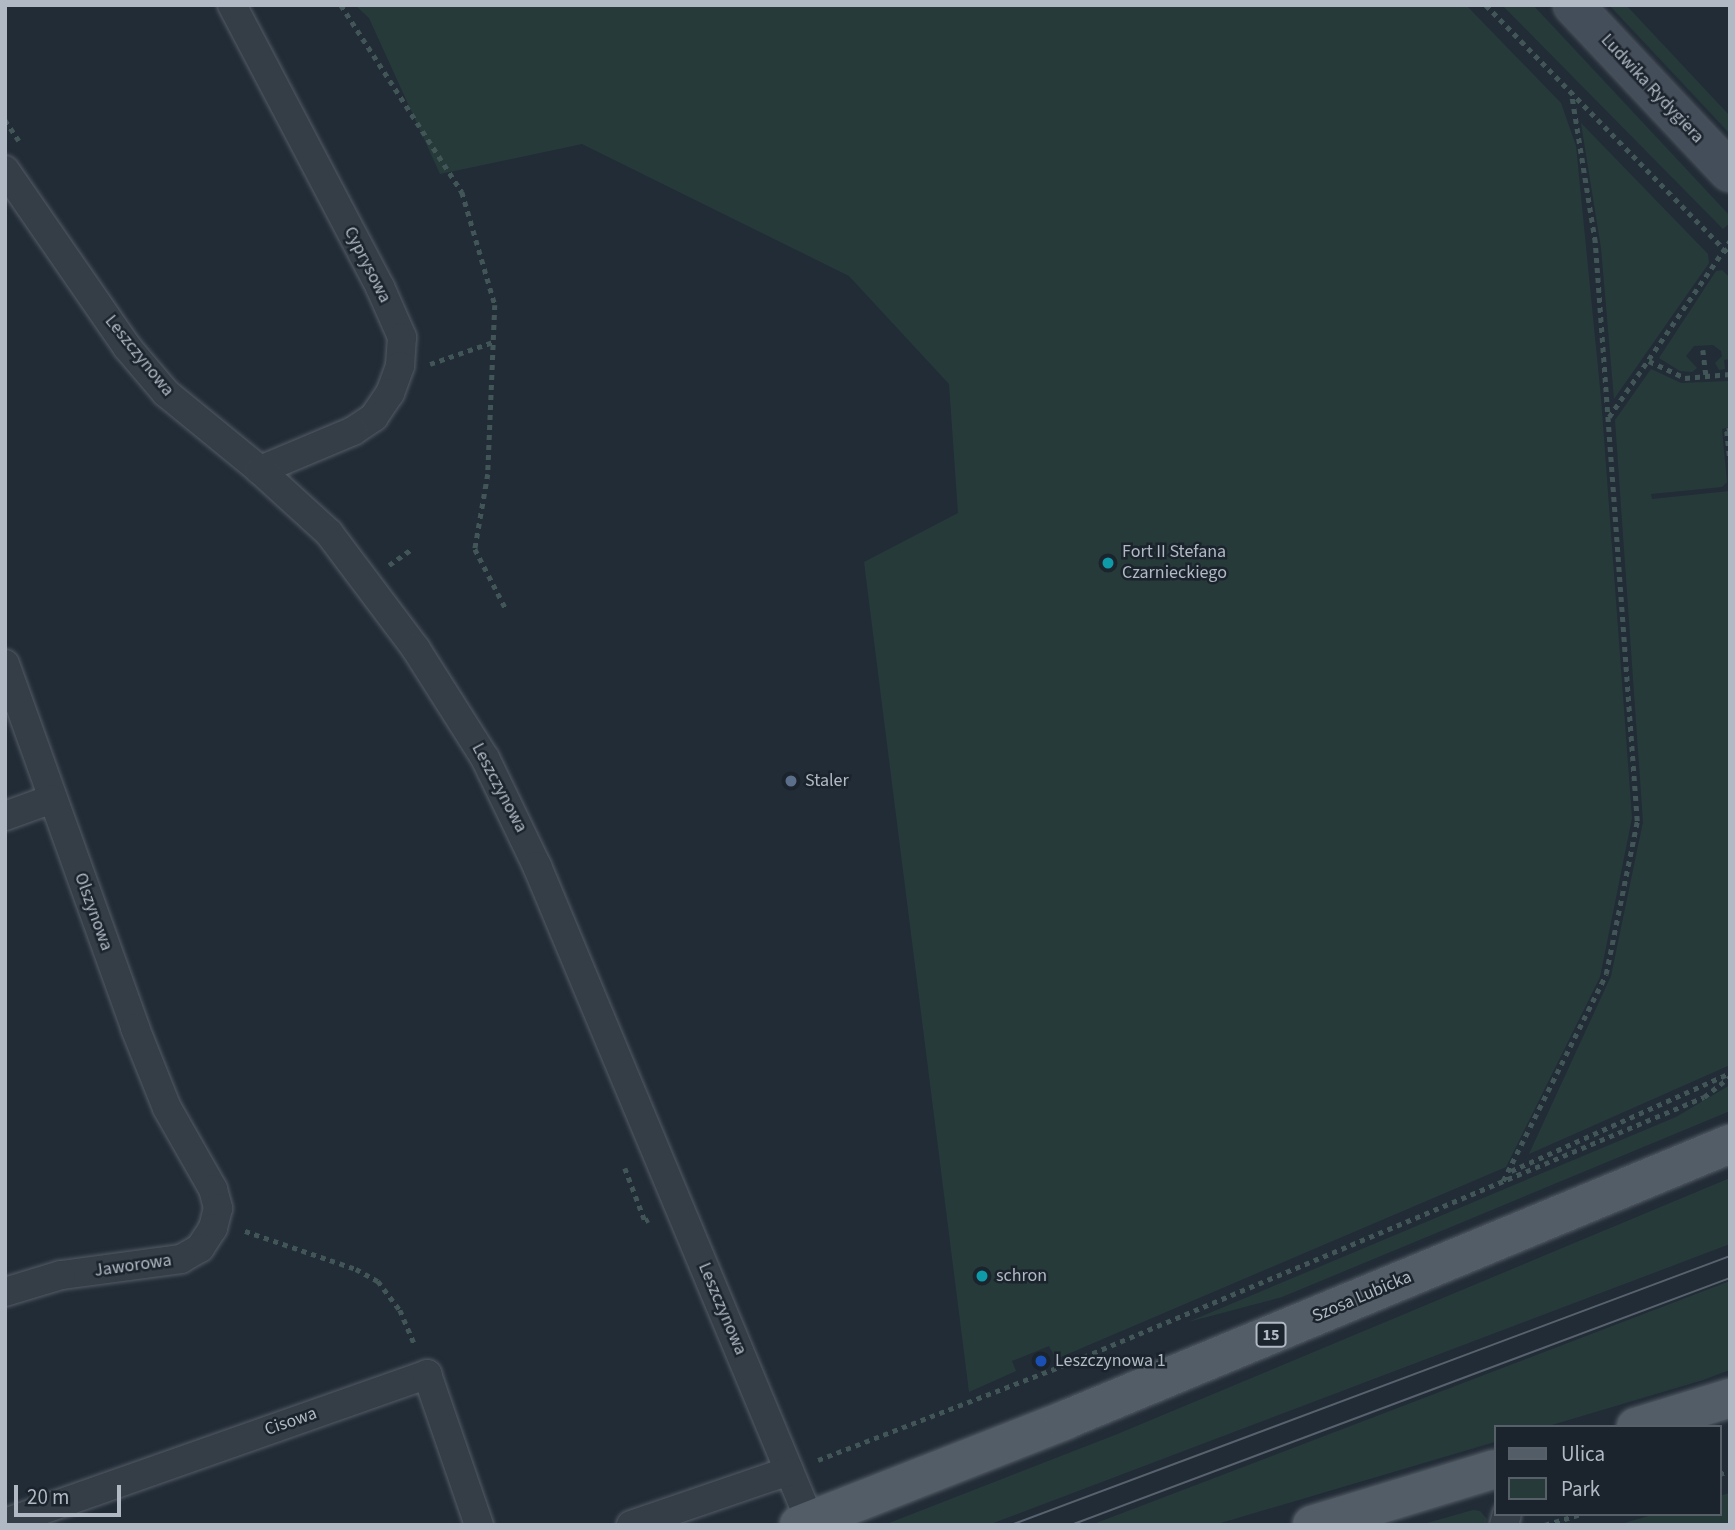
<!DOCTYPE html>
<style>
body{margin:0}
#map{position:relative;width:1735px;height:1530px;overflow:hidden;background:#222c37;font-family:"Source Sans 3",sans-serif}
div>[style]{position:absolute}
.green>*{inset:0;background:#273a3a}
.path>*{height:4.5px;margin-top:-2.25px;transform-origin:0;background:repeating-linear-gradient(90deg,#435657 0 5px,transparent 0 10px)}
.roads{filter:drop-shadow(0 0 2px #535c65) drop-shadow(0 0 2px #535c65)}
.street>*{height:28px;margin:-14px;padding:0 14px;transform-origin:14px;border-radius:14px;background:#353e47}
.secondary>*{height:38px;margin:-19px;padding:0 19px;transform-origin:19px;border-radius:19px;background:#444d5a}
.primary>*{height:38px;margin:-19px;padding:0 19px;transform-origin:19px;border-radius:19px;background:#535d67}
.tram>*{height:2px;margin:-1px;padding:0 1px;transform-origin:1px;border-radius:1px;background:#58626e}
.dots>*{width:19px;height:19px;translate:-50% -50%;box-sizing:border-box;border:4px solid #1b232c;border-radius:50%}
span{translate:-50% -50%;white-space:nowrap;text-align:center;line-height:1.15;-webkit-text-stroke:5px #1b232c;paint-order:stroke}
.shield-label span{padding:2px 5px;background:#1b232c;border:2px solid;border-radius:5px;-webkit-text-stroke-width:0}
.shield-label{font-size:16px;color:#b0b9c4;font-weight:700}
.street-label{font-size:18px;color:#b0b9c4}
.poi-label{font-size:18px;color:#b0b9c4}
.left{translate:0 -50%;text-align:left}
.frame{position:absolute;inset:0;border:7px solid #b0b9c4;pointer-events:none}
.legend{position:absolute;left:1494px;top:1425px;width:228px;height:91px;box-sizing:border-box;background:#1b232c;border:2px solid #575f69;margin:0;padding:9px 12px;list-style:none;font-size:21px;color:#b0b9c4}
.legend li{display:flex;align-items:center;gap:14px;height:35px}
.legend b{width:35px;border:2px solid #575f69}
.scale{position:absolute;left:14px;top:1485px;width:107px;height:32px;box-sizing:border-box;border:4px solid #b0b9c4;border-top:0;padding-left:9px;font-size:21px;line-height:24px;white-space:nowrap;color:#b0b9c4;-webkit-text-stroke:5px #1b232c;paint-order:stroke}
</style>
<div id="map">
<div class="green">
<div style="clip-path:polygon(355px 5px,1466px 5px,1561px 103px,1576px 146px,1601px 398px,1632px 818px,1600px 977px,1506px 1167px,1056px 1359px,1049px 1346px,1012px 1361px,1016px 1371px,969px 1392px,864px 562px,958px 513px,949px 384px,849px 276px,582px 144px,440px 174px,369px 18px)"></div>
<div style="clip-path:polygon(1502px 5px,1533px 5px,1730px 216px,1730px 223px,1723px 229px)"></div>
<div style="clip-path:polygon(1609px 5px,1626px 5px,1730px 116px,1730px 134px)"></div>
<div style="clip-path:polygon(1581px 123px,1708px 254px,1709px 263px,1614px 399px,1601px 248px)"></div>
<div style="clip-path:polygon(1722px 270px,1730px 278px,1730px 359px,1724px 360px,1725px 369px,1719px 370px,1715px 363px,1722px 356px,1721px 351px,1713px 345px,1694px 346px,1686px 356px,1697px 368px,1692px 372px,1680px 371px,1659px 358px,1716px 271px)"></div>
<div style="clip-path:polygon(1651px 369px,1681px 383px,1728px 381px,1730px 427px,1722px 429px,1727px 482px,1722px 487px,1651px 494px,1652px 499px,1730px 491px,1730px 1065px,1529px 1154px,1611px 976px,1643px 822px,1615px 420px)"></div>
<div style="clip-path:polygon(1730px 1085px,1730px 1111px,1282px 1297px,1188px 1322px,1676px 1117px)"></div>
<div style="clip-path:polygon(1730px 1178px,1730px 1244px,988px 1525px,884px 1525px,1115px 1435px)"></div>
<div style="clip-path:polygon(1730px 1281px,1730px 1370px,1703px 1380px,1545px 1427px,1495px 1427px,1495px 1442px,1214px 1525px,1091px 1525px)"></div>
<div style="clip-path:polygon(1730px 1493px,1730px 1525px,1618px 1525px,1655px 1514px,1719px 1514px,1719px 1496px)"></div>
<div style="clip-path:polygon(1473px 1510px,1480px 1511px,1487px 1519px,1486px 1525px,1420px 1525px)"></div>
</div>
<div class="path">
<div style="left:341px;top:5px;width:223px;rotate:57.1deg"></div>
<div style="left:462px;top:192px;width:118px;rotate:73.7deg"></div>
<div style="left:495px;top:305px;width:169px;rotate:92.4deg"></div>
<div style="left:488px;top:474px;width:76px;rotate:99.8deg"></div>
<div style="left:475px;top:549px;width:68px;rotate:62.7deg"></div>
<div style="left:1486px;top:5px;width:349px;rotate:45.7deg"></div>
<div style="left:5px;top:120px;width:25px;rotate:56deg"></div>
<div style="left:1703px;top:350px;width:26px;rotate:83deg"></div>
<div style="left:1649px;top:361px;width:40px;rotate:25deg"></div>
<div style="left:1685px;top:378px;width:45px;rotate:-5.1deg"></div>
<div style="left:430px;top:364px;width:67px;rotate:-19.2deg"></div>
<div style="left:1609px;top:417px;width:214px;rotate:-55.5deg"></div>
<div style="left:1730px;top:430px;width:3px;rotate:162deg"></div>
<div style="left:1727px;top:431px;width:30px;rotate:84deg"></div>
<div style="left:389px;top:565px;width:28px;rotate:-35deg"></div>
<div style="left:625px;top:1168px;width:57px;rotate:69.3deg"></div>
<div style="left:645px;top:1221px;width:4px;rotate:-27deg"></div>
<div style="left:1511px;top:1171px;width:240px;rotate:-24.1deg"></div>
<div style="left:1503px;top:1181px;width:231px;rotate:-63.5deg"></div>
<div style="left:1606px;top:974px;width:156px;rotate:-78.5deg"></div>
<div style="left:1637px;top:821px;width:581px;rotate:-94.15deg"></div>
<div style="left:1595px;top:242px;width:152px;rotate:-99.1deg"></div>
<div style="left:245px;top:1231px;width:117px;rotate:18.9deg"></div>
<div style="left:356px;top:1269px;width:25px;rotate:29deg"></div>
<div style="left:378px;top:1281px;width:36px;rotate:53deg"></div>
<div style="left:400px;top:1310px;width:39px;rotate:67deg"></div>
<div style="left:818px;top:1460px;width:274px;rotate:-21.1deg"></div>
<div style="left:1074px;top:1361px;width:683px;rotate:-22.74deg"></div>
<div style="left:1704px;top:1097px;width:33px;rotate:-38deg"></div>
<div style="left:1719px;top:1474px;width:11px;rotate:-15deg"></div>
<div style="left:1545px;top:1525px;width:38px;rotate:-17deg"></div>
</div>
<div class="roads">
<div class="street">
<div style="left:232px;top:5px;width:318px;rotate:62.3deg"></div>
<div style="left:380px;top:287px;width:55px;rotate:66.3deg"></div>
<div style="left:402px;top:337px;width:29px;rotate:94deg"></div>
<div style="left:400px;top:366px;width:29px;rotate:110deg"></div>
<div style="left:390px;top:393px;width:29px;rotate:124deg"></div>
<div style="left:374px;top:417px;width:25px;rotate:146deg"></div>
<div style="left:353px;top:431px;width:101px;rotate:157.2deg"></div>
<div style="left:5px;top:170px;width:215px;rotate:55.4deg"></div>
<div style="left:127px;top:347px;width:60px;rotate:49.7deg"></div>
<div style="left:166px;top:393px;width:122px;rotate:39.3deg"></div>
<div style="left:260px;top:470px;width:93px;rotate:42.4deg"></div>
<div style="left:329px;top:533px;width:145px;rotate:53.1deg"></div>
<div style="left:416px;top:649px;width:129px;rotate:57.7deg"></div>
<div style="left:485px;top:758px;width:120px;rotate:64.3deg"></div>
<div style="left:537px;top:866px;width:710px;rotate:67.37deg"></div>
<div style="left:5px;top:664px;width:387px;rotate:70.3deg"></div>
<div style="left:135px;top:1028px;width:86px;rotate:68.2deg"></div>
<div style="left:167px;top:1108px;width:93px;rotate:60.4deg"></div>
<div style="left:213px;top:1189px;width:20px;rotate:75deg"></div>
<div style="left:218px;top:1208px;width:21px;rotate:104deg"></div>
<div style="left:213px;top:1228px;width:24px;rotate:123deg"></div>
<div style="left:200px;top:1248px;width:22px;rotate:150deg"></div>
<div style="left:181px;top:1259px;width:121px;rotate:172.4deg"></div>
<div style="left:61px;top:1275px;width:59px;rotate:163.1deg"></div>
<div style="left:5px;top:816px;width:50px;rotate:-19.9deg"></div>
<div style="left:5px;top:1523px;width:448px;rotate:-19.4deg"></div>
<div style="left:427px;top:1374px;width:160px;rotate:71deg"></div>
<div style="left:631px;top:1525px;width:167px;rotate:-18.9deg"></div>
<div style="left:1504px;top:1525px;width:11px;rotate:-75deg"></div>
</div>
<div class="secondary">
<div style="left:1573px;top:5px;width:229px;rotate:46.8deg"></div>
</div>
<div class="primary">
<div style="left:1636px;top:1427px;width:98px;rotate:-17.1deg"></div>
<div style="left:799px;top:1525px;width:286px;rotate:-21.5deg"></div>
<div style="left:1065px;top:1420px;width:720px;rotate:-22.54deg"></div>
<div style="left:1312px;top:1525px;width:191px;rotate:-17deg"></div>
</div>
</div>
<div class="tram">
<div style="left:1011px;top:1525px;width:768px;rotate:-20.51deg"></div>
<div style="left:1071px;top:1525px;width:704px;rotate:-20.55deg"></div>
</div>
<div class="dots">
<div style="left:1108px;top:563px;background:#0f9aa8"></div>
<div style="left:791px;top:781px;background:#5c6f8a"></div>
<div style="left:982px;top:1276px;background:#0f9aa8"></div>
<div style="left:1041px;top:1361px;background:#1a4fb4"></div>
</div>
<div class="shield-label">
<span style="left:1271px;top:1335px">15</span>
</div>
<div class="street-label">
<span style="left:1652px;top:89px;rotate:47deg">Ludwika Rydygiera</span>
<span style="left:367px;top:265px;rotate:63deg">Cyprysowa</span>
<span style="left:139px;top:356px;rotate:51deg">Leszczynowa</span>
<span style="left:499px;top:788px;rotate:62deg">Leszczynowa</span>
<span style="left:93px;top:912px;rotate:70deg">Olszynowa</span>
<span style="left:133px;top:1266px;rotate:-8deg">Jaworowa</span>
<span style="left:1362px;top:1297px;rotate:-23deg">Szosa Lubicka</span>
<span style="left:722px;top:1309px;rotate:67deg">Leszczynowa</span>
<span style="left:291px;top:1422px;rotate:-19deg">Cisowa</span>
</div>
<div class="poi-label">
<span class="left" style="left:1122px;top:563px">Fort II Stefana<br>Czarnieckiego</span>
<span class="left" style="left:805px;top:781px">Staler</span>
<span class="left" style="left:996px;top:1276px">schron</span>
<span class="left" style="left:1055px;top:1361px">Leszczynowa 1</span>
</div>
<div class="frame"></div>
<ul class="legend">
<li><b style="height:9px;background:#535d67"></b>Ulica</li>
<li><b style="height:19px;background:#273a3a"></b>Park</li>
</ul>
<div class="scale">20 m</div>
</div>
